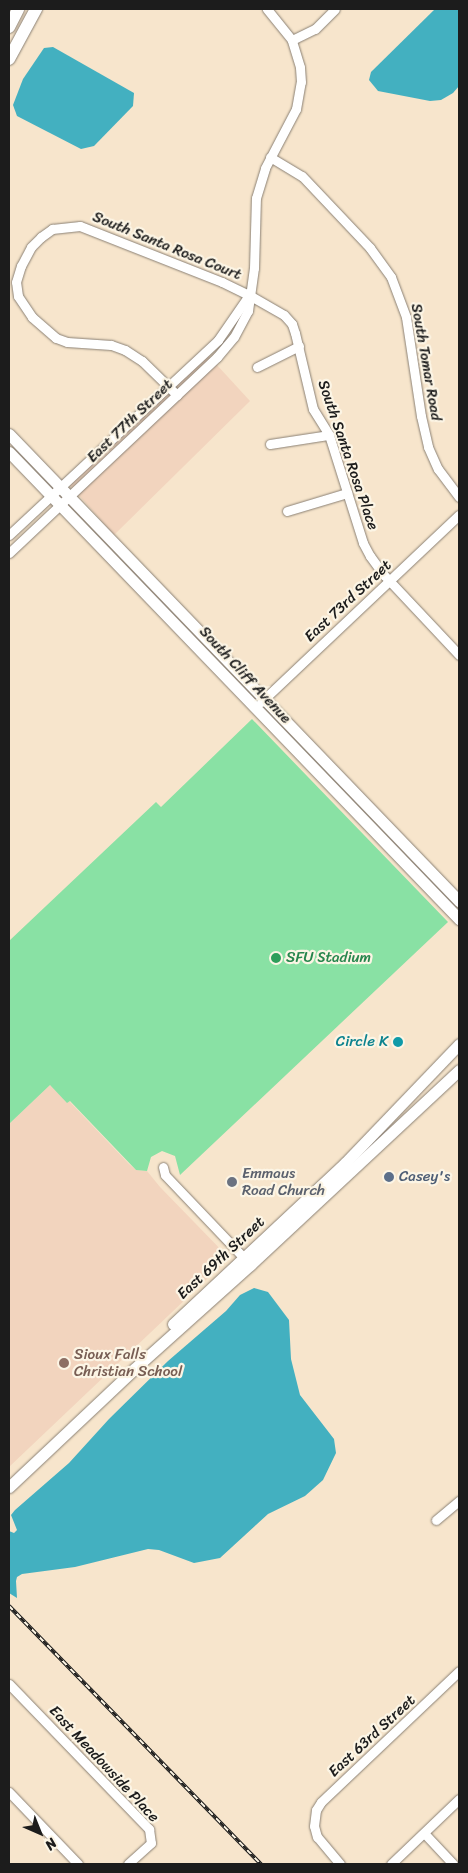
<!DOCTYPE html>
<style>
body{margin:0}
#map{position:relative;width:468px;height:1873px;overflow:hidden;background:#f7e5cc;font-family:Sriracha,sans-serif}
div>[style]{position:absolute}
.built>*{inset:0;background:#f2d4be}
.green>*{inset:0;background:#89e1a4}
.water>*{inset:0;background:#43b0c0}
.roads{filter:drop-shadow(0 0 1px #8a8074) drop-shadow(0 0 1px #8a8074)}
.minor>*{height:9px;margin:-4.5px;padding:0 4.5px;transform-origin:4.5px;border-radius:4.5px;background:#fff}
.major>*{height:11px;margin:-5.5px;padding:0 5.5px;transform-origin:5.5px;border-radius:5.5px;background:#fff}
.highway>*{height:12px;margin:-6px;padding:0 6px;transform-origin:6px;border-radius:6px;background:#fff}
.rail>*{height:4px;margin-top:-2px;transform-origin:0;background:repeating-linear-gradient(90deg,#fcf5e5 0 5.5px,#1c1c1c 0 11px);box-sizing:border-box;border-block:1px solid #1c1c1c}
.dots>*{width:14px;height:14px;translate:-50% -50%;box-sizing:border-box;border:2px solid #fcf5e5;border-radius:50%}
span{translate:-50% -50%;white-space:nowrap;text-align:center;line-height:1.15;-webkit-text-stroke:4.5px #fcf5e5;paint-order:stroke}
.street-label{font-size:15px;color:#1c1c1c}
.leisure-label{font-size:15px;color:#27864d}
.left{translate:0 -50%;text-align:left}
.culture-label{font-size:15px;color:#0d838f}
.right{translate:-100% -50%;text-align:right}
.worship-label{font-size:15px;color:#5b616d}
.service-label{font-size:15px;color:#4e5e75}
.education-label{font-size:15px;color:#785e54}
.frame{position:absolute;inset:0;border:10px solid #1c1c1c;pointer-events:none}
.north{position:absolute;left:15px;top:1808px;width:50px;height:50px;-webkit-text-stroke:4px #fcf5e5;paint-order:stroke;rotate:136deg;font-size:14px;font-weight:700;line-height:20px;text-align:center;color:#1c1c1c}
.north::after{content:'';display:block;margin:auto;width:18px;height:22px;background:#1c1c1c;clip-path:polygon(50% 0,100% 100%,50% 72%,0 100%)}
</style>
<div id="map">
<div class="built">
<div style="clip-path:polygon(205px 352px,250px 401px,114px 535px,69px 484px)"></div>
<div style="clip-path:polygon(50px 1085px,67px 1102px,69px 1101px,129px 1164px,136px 1170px,147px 1171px,160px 1187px,229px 1258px,9px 1467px,9px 1124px)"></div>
</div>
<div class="green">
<div style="clip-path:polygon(252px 719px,448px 922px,180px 1175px,175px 1156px,162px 1151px,151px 1157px,147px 1171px,136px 1170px,70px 1101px,67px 1103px,50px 1085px,9px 1124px,9px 941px,156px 802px,161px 807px)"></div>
</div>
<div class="water">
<div style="clip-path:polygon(435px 9px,459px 9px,459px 86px,453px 93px,441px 100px,430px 101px,378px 91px,369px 80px,371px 72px)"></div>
<div style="clip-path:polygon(53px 47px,134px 93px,133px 106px,94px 146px,81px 149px,17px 116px,13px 105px,23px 79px,44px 48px)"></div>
<div style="clip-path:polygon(254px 1288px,268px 1292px,289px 1320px,291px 1359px,300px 1395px,334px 1439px,336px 1453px,323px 1480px,305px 1496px,268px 1514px,220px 1558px,194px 1563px,159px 1550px,148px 1549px,75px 1567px,22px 1574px,17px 1577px,16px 1581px,17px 1598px,9px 1593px,9px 1531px,14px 1533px,17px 1530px,11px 1515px,15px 1510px,69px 1463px,109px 1419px,168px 1361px,226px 1311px,240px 1295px)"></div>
</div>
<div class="roads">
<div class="minor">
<div style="left:292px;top:40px;width:25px;rotate:-26deg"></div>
<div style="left:315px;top:29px;width:28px;rotate:-45deg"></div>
<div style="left:270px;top:157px;width:37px;rotate:31deg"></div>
<div style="left:302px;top:176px;width:99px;rotate:46.6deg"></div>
<div style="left:370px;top:248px;width:36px;rotate:54deg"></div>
<div style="left:391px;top:277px;width:43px;rotate:69.4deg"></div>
<div style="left:406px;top:317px;width:100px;rotate:81.4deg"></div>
<div style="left:421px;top:416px;width:32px;rotate:77deg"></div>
<div style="left:428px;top:447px;width:24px;rotate:66deg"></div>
<div style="left:438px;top:469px;width:35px;rotate:53deg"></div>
<div style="left:257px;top:367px;width:47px;rotate:-26.6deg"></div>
<div style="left:177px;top:395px;width:49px;rotate:-135.8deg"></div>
<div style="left:142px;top:361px;width:20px;rotate:-147deg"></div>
<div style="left:125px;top:350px;width:15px;rotate:-160deg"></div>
<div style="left:111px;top:345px;width:44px;rotate:-176.1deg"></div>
<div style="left:67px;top:342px;width:12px;rotate:-160deg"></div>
<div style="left:56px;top:338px;width:32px;rotate:-139deg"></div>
<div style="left:32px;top:317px;width:25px;rotate:-124deg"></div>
<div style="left:18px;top:296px;width:14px;rotate:-98deg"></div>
<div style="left:16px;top:282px;width:17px;rotate:-73deg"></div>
<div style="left:21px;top:266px;width:21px;rotate:-62deg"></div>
<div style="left:31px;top:247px;width:14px;rotate:-45deg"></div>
<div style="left:41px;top:237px;width:14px;rotate:-36deg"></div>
<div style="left:52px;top:229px;width:28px;rotate:-6deg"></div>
<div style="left:80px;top:226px;width:153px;rotate:21.5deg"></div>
<div style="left:222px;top:282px;width:30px;rotate:26deg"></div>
<div style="left:249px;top:295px;width:40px;rotate:29.7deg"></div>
<div style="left:284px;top:315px;width:12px;rotate:48deg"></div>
<div style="left:292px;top:324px;width:9px;rotate:72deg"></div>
<div style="left:295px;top:333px;width:78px;rotate:76.7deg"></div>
<div style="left:313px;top:409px;width:31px;rotate:58deg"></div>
<div style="left:329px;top:435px;width:113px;rotate:72.5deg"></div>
<div style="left:363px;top:543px;width:15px;rotate:62deg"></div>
<div style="left:370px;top:556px;width:24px;rotate:54deg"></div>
<div style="left:384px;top:575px;width:110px;rotate:46.8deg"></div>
<div style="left:270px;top:444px;width:60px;rotate:-8.7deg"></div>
<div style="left:287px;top:511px;width:63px;rotate:-16.7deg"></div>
<div style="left:9px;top:535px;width:286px;rotate:-43deg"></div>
<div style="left:218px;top:340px;width:55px;rotate:-55.4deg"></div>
<div style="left:9px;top:553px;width:286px;rotate:-43.3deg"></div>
<div style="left:217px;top:357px;width:26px;rotate:-50deg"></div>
<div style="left:234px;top:337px;width:30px;rotate:-62deg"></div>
<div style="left:248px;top:311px;width:43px;rotate:-82.1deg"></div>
<div style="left:254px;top:268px;width:70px;rotate:-88.4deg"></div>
<div style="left:256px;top:198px;width:31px;rotate:-73deg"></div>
<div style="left:265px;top:168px;width:67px;rotate:-62.3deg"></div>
<div style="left:296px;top:109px;width:27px;rotate:-80deg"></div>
<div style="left:301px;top:82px;width:15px;rotate:-94deg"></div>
<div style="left:300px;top:67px;width:28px;rotate:-107deg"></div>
<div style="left:292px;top:40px;width:40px;rotate:-129deg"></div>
<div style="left:261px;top:702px;width:272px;rotate:-43.4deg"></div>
<div style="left:163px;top:1167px;width:8px;rotate:76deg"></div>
<div style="left:165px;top:1175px;width:119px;rotate:46.4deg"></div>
<div style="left:436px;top:1520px;width:30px;rotate:-40deg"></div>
<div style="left:9px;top:1684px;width:202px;rotate:46deg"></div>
<div style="left:149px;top:1829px;width:14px;rotate:82deg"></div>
<div style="left:151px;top:1843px;width:31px;rotate:138deg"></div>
<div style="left:9px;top:1792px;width:100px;rotate:46.2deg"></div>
<div style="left:424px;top:1833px;width:42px;rotate:46.9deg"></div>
<div style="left:340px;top:1864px;width:35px;rotate:-130deg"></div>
<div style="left:317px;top:1837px;width:11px;rotate:-105deg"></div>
<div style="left:314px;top:1826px;width:16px;rotate:-83deg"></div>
<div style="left:316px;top:1810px;width:9px;rotate:-58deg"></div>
<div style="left:321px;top:1802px;width:190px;rotate:-43.5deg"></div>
<div style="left:391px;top:1864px;width:94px;rotate:-43.7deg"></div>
</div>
<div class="major">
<div style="left:9px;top:434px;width:649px;rotate:46.06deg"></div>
<div style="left:9px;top:452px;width:649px;rotate:46.06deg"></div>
<div style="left:173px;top:1324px;width:236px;rotate:-43.1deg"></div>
<div style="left:345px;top:1163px;width:165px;rotate:-46.2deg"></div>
<div style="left:9px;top:1487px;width:172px;rotate:-43.3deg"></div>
<div style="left:134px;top:1369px;width:156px;rotate:-41.9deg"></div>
<div style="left:250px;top:1265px;width:286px;rotate:-43deg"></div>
</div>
<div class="highway">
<div style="left:9px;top:27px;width:20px;rotate:-63deg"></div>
<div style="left:9px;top:59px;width:57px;rotate:-61.6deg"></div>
</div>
</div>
<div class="rail">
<div style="left:9px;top:1606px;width:361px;rotate:45.7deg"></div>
</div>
<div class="dots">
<div style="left:276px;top:958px;background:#2e9e5b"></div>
<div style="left:398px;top:1042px;background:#0f9aa8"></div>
<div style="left:389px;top:1177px;background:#5c6f8a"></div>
<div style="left:232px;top:1182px;background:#6b7280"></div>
<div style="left:64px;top:1363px;background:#8d6e63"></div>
</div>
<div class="street-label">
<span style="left:167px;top:246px;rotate:22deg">South Santa Rosa Court</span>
<span style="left:426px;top:362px;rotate:80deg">South Tomar Road</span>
<span style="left:130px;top:421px;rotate:-44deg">East 77th Street</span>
<span style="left:348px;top:455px;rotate:71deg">South Santa Rosa Place</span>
<span style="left:348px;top:601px;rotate:-43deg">East 73rd Street</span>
<span style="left:245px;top:675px;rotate:47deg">South Cliff Avenue</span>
<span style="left:221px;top:1258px;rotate:-43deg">East 69th Street</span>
<span style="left:372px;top:1736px;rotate:-43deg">East 63rd Street</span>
<span style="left:104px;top:1764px;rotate:47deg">East Meadowside Place</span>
</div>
<div class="leisure-label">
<span class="left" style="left:286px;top:958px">SFU Stadium</span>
</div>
<div class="culture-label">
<span class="right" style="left:388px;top:1042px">Circle K</span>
</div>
<div class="worship-label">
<span class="left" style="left:242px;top:1182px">Emmaus<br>Road Church</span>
</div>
<div class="service-label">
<span class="left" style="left:399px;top:1177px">Casey's</span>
</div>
<div class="education-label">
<span class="left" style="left:74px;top:1363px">Sioux Falls<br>Christian School</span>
</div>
<div class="frame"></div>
<div class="north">N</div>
</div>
